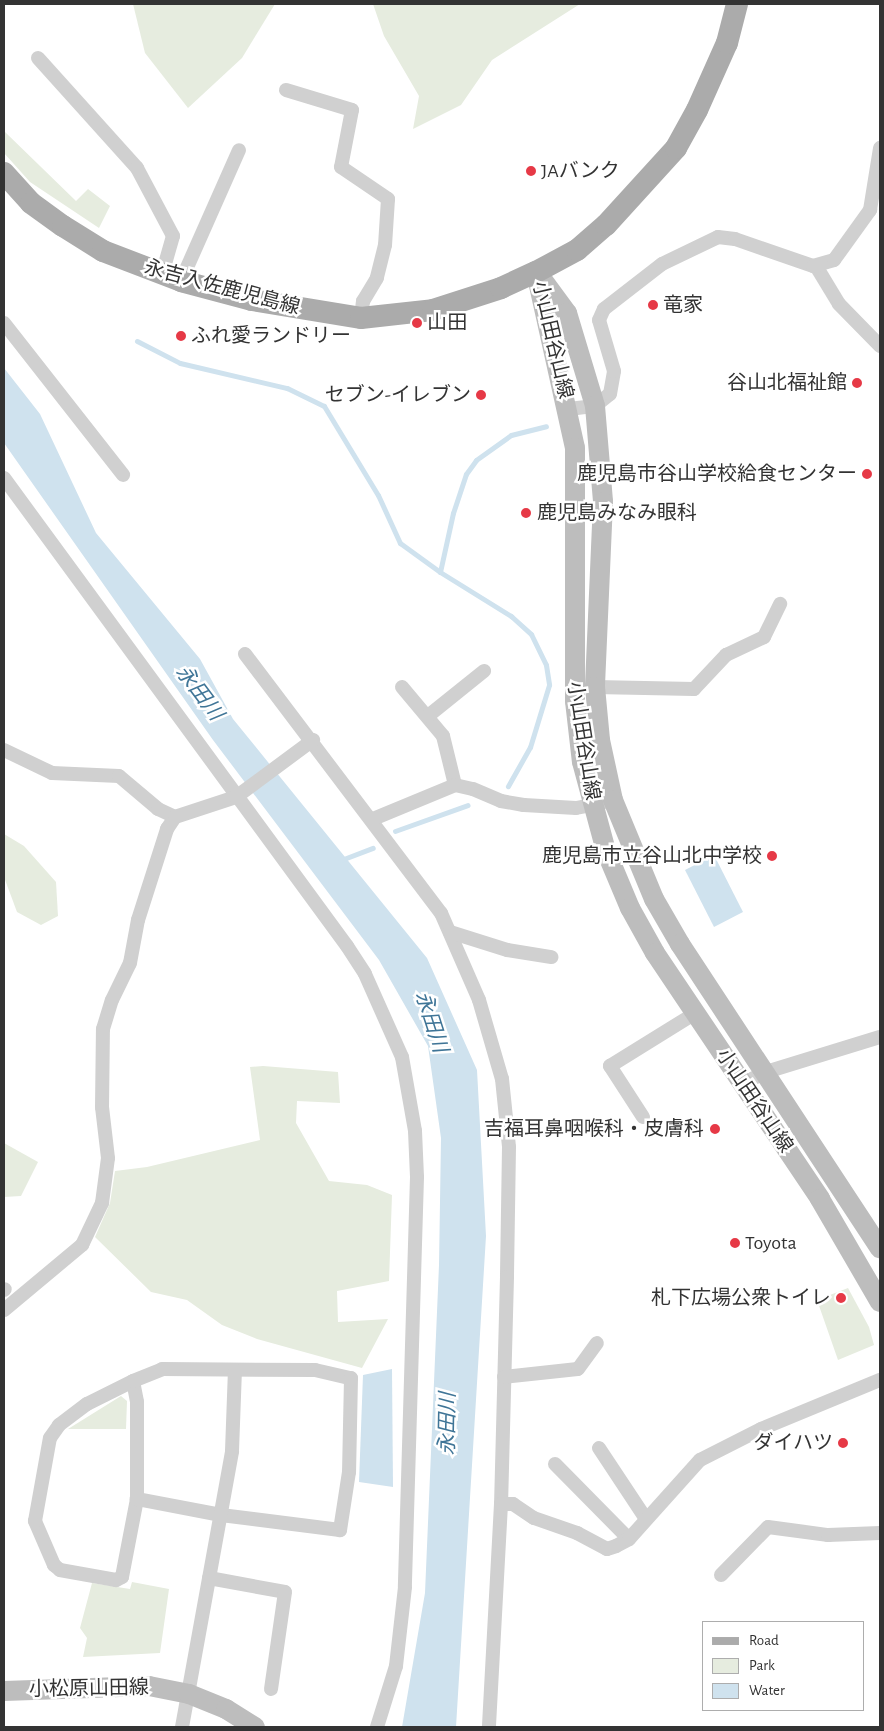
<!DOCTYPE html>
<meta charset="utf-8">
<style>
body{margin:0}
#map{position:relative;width:884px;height:1731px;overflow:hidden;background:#fff;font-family:"Alegreya Sans","Noto Sans JP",sans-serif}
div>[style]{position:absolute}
.green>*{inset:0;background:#e6ecdf}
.water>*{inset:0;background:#cfe2ee}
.stream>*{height:5px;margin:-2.5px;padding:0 2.5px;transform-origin:2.5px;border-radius:2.5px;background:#cfe2ee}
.street>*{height:14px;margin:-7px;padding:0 7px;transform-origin:7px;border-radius:7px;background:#d0d0d0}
.secondary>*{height:20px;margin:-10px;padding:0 10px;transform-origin:10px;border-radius:10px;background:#bdbdbd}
.primary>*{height:22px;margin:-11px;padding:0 11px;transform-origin:11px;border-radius:11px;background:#ababab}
.dots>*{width:14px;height:14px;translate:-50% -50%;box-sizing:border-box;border:2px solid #fff;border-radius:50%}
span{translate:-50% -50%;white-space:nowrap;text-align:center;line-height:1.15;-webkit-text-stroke:5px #fff;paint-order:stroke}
.poi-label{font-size:20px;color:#333}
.left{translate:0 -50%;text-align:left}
.right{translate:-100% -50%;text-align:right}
.street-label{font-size:20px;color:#333}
.water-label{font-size:21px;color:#3f7597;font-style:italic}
.frame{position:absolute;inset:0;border:5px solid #333;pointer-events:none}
.legend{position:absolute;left:702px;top:1621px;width:162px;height:90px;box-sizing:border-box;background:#fff;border:1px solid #adadad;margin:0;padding:6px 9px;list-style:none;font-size:15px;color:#333}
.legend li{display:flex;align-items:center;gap:10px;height:25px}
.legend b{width:25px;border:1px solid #adadad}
</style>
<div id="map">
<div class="green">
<div style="clip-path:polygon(133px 4px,275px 4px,242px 58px,188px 108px,145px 53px)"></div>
<div style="clip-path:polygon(373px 4px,580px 4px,492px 60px,461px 105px,413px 129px,419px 96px,384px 36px)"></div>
<div style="clip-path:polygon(4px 131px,76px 201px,88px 189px,110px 206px,99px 228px,30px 182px,4px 153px)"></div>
<div style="clip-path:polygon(4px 834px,24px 846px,56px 882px,58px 916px,41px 925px,17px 912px,4px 877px)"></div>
<div style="clip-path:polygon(263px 1066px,338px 1072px,340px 1103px,297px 1101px,296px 1123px,329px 1181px,367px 1185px,392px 1195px,389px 1281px,337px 1291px,338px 1322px,388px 1319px,362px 1368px,257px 1339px,222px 1325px,187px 1300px,151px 1292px,95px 1237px,110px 1203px,115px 1171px,147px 1167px,260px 1140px,250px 1067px)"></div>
<div style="clip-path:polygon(4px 1143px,38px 1162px,21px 1196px,4px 1197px)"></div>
<div style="clip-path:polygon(848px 1288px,869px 1327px,874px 1345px,838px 1360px,817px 1300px)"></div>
<div style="clip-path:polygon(121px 1396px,127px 1401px,126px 1429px,68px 1429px)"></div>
<div style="clip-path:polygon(132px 1582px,169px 1589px,160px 1653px,83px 1657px,87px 1638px,80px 1628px,92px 1583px,130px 1589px)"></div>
</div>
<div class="water">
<div style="clip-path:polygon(4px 368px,40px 414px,96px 533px,200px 659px,233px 719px,427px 958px,477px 1070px,486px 1236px,456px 1727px,402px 1727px,425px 1593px,439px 1265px,441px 1138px,428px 1046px,379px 960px,213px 740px,4px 443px)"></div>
<div style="clip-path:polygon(714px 855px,743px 912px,714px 927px,685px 870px)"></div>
<div style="clip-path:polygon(392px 1369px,393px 1487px,359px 1482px,363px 1375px)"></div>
</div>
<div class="stream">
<div style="left:137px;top:341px;width:48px;rotate:27.1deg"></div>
<div style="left:180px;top:363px;width:110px;rotate:13.2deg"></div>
<div style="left:287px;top:388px;width:41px;rotate:25.9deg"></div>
<div style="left:324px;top:406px;width:104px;rotate:58.8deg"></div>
<div style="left:378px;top:495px;width:53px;rotate:65.4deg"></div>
<div style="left:400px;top:543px;width:49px;rotate:35.9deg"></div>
<div style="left:440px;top:572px;width:84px;rotate:31.8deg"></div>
<div style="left:511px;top:616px;width:27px;rotate:42deg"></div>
<div style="left:531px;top:634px;width:34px;rotate:64deg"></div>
<div style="left:546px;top:665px;width:20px;rotate:81deg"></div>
<div style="left:549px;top:685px;width:65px;rotate:107deg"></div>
<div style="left:530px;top:747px;width:45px;rotate:119.4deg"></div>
<div style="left:440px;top:572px;width:60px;rotate:-77.6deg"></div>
<div style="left:453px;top:513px;width:41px;rotate:-71.6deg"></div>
<div style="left:466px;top:474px;width:17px;rotate:-54deg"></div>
<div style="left:476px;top:460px;width:43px;rotate:-35.5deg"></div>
<div style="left:511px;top:435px;width:36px;rotate:-14deg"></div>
<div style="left:395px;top:831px;width:77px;rotate:-19.6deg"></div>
<div style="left:341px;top:860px;width:34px;rotate:-21deg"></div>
</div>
<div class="street">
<div style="left:38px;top:58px;width:148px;rotate:48deg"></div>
<div style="left:137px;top:168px;width:77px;rotate:62.1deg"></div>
<div style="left:173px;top:236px;width:40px;rotate:106deg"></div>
<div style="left:286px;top:90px;width:69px;rotate:16.9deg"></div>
<div style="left:352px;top:110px;width:58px;rotate:100.9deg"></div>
<div style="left:341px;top:167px;width:57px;rotate:34.2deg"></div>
<div style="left:388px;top:199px;width:46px;rotate:93.7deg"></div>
<div style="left:385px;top:245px;width:34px;rotate:104deg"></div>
<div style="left:377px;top:278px;width:27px;rotate:121deg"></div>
<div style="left:363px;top:301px;width:17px;rotate:97deg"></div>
<div style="left:816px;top:266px;width:44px;rotate:58.8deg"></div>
<div style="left:839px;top:304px;width:59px;rotate:45.7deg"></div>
<div style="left:181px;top:281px;width:143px;rotate:-66.1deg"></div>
<div style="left:4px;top:323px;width:193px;rotate:51.9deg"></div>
<div style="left:569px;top:409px;width:26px;rotate:-7deg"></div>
<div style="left:595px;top:406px;width:19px;rotate:-39deg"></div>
<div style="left:610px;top:394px;width:23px;rotate:-80deg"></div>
<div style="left:614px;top:371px;width:53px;rotate:-106.4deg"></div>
<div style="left:599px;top:320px;width:12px;rotate:-66deg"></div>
<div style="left:604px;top:309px;width:73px;rotate:-37.8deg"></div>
<div style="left:662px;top:264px;width:62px;rotate:-25.7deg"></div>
<div style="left:718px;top:237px;width:17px;rotate:7deg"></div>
<div style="left:735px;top:239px;width:83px;rotate:19.1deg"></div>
<div style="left:813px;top:266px;width:22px;rotate:-16deg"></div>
<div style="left:834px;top:260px;width:62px;rotate:-54.2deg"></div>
<div style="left:870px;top:210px;width:63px;rotate:-80.8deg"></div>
<div style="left:4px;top:478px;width:580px;rotate:53.76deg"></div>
<div style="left:347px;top:946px;width:33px;rotate:57deg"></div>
<div style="left:365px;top:974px;width:91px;rotate:66deg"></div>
<div style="left:402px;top:1057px;width:75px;rotate:80deg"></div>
<div style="left:415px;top:1131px;width:46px;rotate:87.5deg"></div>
<div style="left:417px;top:1177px;width:410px;rotate:91.7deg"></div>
<div style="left:405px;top:1587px;width:80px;rotate:96.5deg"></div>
<div style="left:396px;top:1666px;width:64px;rotate:107.3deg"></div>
<div style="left:245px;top:654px;width:325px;rotate:52.9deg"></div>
<div style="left:441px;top:913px;width:95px;rotate:66.4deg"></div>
<div style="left:479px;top:1000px;width:82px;rotate:73.8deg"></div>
<div style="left:502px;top:1079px;width:68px;rotate:84.1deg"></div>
<div style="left:509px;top:1147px;width:130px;rotate:90.9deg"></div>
<div style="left:507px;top:1277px;width:227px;rotate:91.5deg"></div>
<div style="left:501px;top:1504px;width:223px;rotate:93.1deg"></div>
<div style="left:402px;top:687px;width:64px;rotate:50.1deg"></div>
<div style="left:443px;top:736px;width:50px;rotate:76.2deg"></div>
<div style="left:595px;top:687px;width:99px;rotate:1.2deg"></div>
<div style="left:694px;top:689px;width:47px;rotate:-46.7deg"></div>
<div style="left:726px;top:655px;width:42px;rotate:-25.3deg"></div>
<div style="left:764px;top:637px;width:37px;rotate:-64deg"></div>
<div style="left:428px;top:716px;width:72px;rotate:-38.8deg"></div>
<div style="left:4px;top:750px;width:53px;rotate:25.6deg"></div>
<div style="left:52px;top:773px;width:67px;rotate:2.6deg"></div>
<div style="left:119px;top:776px;width:51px;rotate:40.2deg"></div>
<div style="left:158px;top:809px;width:19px;rotate:25deg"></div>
<div style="left:373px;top:819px;width:89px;rotate:-22.5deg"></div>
<div style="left:455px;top:785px;width:18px;rotate:13deg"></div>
<div style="left:473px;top:789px;width:30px;rotate:23deg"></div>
<div style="left:501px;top:801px;width:23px;rotate:10deg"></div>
<div style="left:524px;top:805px;width:52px;rotate:3.3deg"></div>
<div style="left:576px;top:808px;width:26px;rotate:-11deg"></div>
<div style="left:450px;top:932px;width:60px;rotate:17.5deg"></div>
<div style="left:507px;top:950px;width:45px;rotate:9deg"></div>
<div style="left:742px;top:1084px;width:27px;rotate:-27deg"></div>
<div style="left:766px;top:1072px;width:119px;rotate:-17.1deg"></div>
<div style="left:643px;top:1117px;width:61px;rotate:-122.9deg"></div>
<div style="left:610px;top:1066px;width:99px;rotate:-31.8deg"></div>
<div style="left:4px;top:1290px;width:1px;rotate:-45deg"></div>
<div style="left:4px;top:1310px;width:102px;rotate:-39.8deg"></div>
<div style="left:82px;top:1245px;width:47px;rotate:-64.5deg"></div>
<div style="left:102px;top:1203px;width:45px;rotate:-82.4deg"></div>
<div style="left:108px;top:1158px;width:51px;rotate:-96.7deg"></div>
<div style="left:102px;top:1107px;width:78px;rotate:-89.3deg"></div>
<div style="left:103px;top:1029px;width:30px;rotate:-73deg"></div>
<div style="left:112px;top:1000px;width:41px;rotate:-64.1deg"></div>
<div style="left:130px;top:963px;width:44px;rotate:-79.5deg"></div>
<div style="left:138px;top:920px;width:96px;rotate:-72.3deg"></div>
<div style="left:167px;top:829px;width:14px;rotate:-56deg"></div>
<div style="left:175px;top:817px;width:64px;rotate:-18.2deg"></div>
<div style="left:236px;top:797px;width:96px;rotate:-36.5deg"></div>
<div style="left:504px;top:1377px;width:74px;rotate:-6.2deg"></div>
<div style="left:578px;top:1369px;width:32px;rotate:-54deg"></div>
<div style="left:133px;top:1381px;width:21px;rotate:79deg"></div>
<div style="left:137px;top:1402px;width:97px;rotate:90deg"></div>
<div style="left:137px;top:1499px;width:79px;rotate:100.9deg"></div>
<div style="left:122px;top:1577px;width:7px;rotate:153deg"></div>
<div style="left:116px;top:1580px;width:57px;rotate:-169.9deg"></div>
<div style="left:60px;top:1570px;width:8px;rotate:-140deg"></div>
<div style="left:54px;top:1565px;width:48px;rotate:-113.4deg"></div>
<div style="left:35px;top:1521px;width:84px;rotate:-79.8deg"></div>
<div style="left:50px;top:1438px;width:16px;rotate:-55deg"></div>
<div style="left:59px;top:1425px;width:35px;rotate:-37deg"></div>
<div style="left:87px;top:1404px;width:51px;rotate:-26.6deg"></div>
<div style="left:133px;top:1381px;width:31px;rotate:-22deg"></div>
<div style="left:162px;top:1369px;width:153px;rotate:0.4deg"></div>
<div style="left:315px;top:1370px;width:37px;rotate:13deg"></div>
<div style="left:351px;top:1378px;width:94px;rotate:91.2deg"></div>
<div style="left:349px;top:1472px;width:59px;rotate:98.8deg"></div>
<div style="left:340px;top:1530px;width:120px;rotate:-172.8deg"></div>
<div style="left:221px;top:1515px;width:86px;rotate:-169.2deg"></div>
<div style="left:599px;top:1448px;width:85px;rotate:56.5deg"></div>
<div style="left:555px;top:1464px;width:105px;rotate:45.4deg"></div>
<div style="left:501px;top:1504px;width:12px"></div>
<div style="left:513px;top:1504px;width:25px;rotate:34deg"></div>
<div style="left:534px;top:1518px;width:46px;rotate:19.2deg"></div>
<div style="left:577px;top:1533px;width:34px;rotate:28deg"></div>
<div style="left:607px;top:1549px;width:9px;rotate:-18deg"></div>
<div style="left:616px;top:1546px;width:15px;rotate:-28deg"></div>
<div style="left:629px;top:1539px;width:106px;rotate:-48.1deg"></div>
<div style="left:700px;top:1460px;width:68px;rotate:-26.9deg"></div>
<div style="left:761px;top:1429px;width:129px;rotate:-22.4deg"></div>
<div style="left:721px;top:1575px;width:67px;rotate:-45.6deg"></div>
<div style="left:768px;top:1527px;width:61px;rotate:7.6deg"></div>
<div style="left:828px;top:1535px;width:52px;rotate:-2.2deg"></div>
<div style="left:209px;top:1578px;width:77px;rotate:10.4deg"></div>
<div style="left:285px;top:1592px;width:98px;rotate:98.2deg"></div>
<div style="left:182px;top:1727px;width:280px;rotate:-79.7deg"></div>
<div style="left:232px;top:1451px;width:80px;rotate:-87.9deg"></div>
</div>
<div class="secondary">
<div style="left:536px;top:272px;width:180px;rotate:77.5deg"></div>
<div style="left:575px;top:448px;width:253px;rotate:90deg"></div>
<div style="left:575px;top:701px;width:61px;rotate:83.5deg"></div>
<div style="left:582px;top:762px;width:92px;rotate:74.9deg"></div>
<div style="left:606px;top:851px;width:62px;rotate:67.2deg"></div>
<div style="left:630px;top:908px;width:51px;rotate:60.9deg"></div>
<div style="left:655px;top:953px;width:296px;rotate:56.1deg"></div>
<div style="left:820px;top:1199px;width:119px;rotate:59.8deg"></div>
<div style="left:539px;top:275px;width:47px;rotate:53.6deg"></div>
<div style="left:567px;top:313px;width:97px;rotate:73.2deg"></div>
<div style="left:595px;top:406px;width:96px;rotate:85.2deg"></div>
<div style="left:603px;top:502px;width:185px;rotate:92.5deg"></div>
<div style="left:595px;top:687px;width:53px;rotate:84.6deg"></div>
<div style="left:600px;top:740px;width:61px;rotate:77.8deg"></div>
<div style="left:613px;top:800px;width:107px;rotate:67.5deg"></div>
<div style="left:654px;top:899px;width:52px;rotate:60deg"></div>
<div style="left:680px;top:944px;width:364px;rotate:56.7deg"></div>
<div style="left:4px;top:1691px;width:145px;rotate:-2deg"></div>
<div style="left:149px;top:1686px;width:41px;rotate:11.3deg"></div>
<div style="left:189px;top:1694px;width:40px;rotate:22deg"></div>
<div style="left:226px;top:1709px;width:34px;rotate:32deg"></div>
</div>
<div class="primary">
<div style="left:4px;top:173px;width:40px;rotate:48deg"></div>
<div style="left:31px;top:203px;width:39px;rotate:36deg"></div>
<div style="left:63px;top:226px;width:47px;rotate:32deg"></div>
<div style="left:103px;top:251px;width:84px;rotate:21deg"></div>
<div style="left:181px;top:281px;width:73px;rotate:15deg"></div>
<div style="left:252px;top:300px;width:110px;rotate:9.4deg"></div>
<div style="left:361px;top:318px;width:72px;rotate:-6.3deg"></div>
<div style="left:433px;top:310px;width:71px;rotate:-17.9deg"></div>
<div style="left:501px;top:288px;width:38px;rotate:-25deg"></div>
<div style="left:536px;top:272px;width:47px;rotate:-28.2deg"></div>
<div style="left:577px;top:250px;width:38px;rotate:-41deg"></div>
<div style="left:606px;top:225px;width:104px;rotate:-47.7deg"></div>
<div style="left:676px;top:148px;width:43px;rotate:-61.1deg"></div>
<div style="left:697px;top:110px;width:73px;rotate:-65.9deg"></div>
<div style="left:727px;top:43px;width:40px;rotate:-75.6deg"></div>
</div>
<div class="dots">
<div style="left:531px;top:171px;background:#e63946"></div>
<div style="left:653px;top:305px;background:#e63946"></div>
<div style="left:417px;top:323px;background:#e63946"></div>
<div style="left:181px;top:336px;background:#e63946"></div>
<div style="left:857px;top:383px;background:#e63946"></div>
<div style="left:481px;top:395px;background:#e63946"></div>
<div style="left:867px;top:474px;background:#e63946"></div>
<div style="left:526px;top:513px;background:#e63946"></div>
<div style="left:772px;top:856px;background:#e63946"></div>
<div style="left:715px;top:1129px;background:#e63946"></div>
<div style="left:735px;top:1243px;background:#e63946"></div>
<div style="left:841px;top:1298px;background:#e63946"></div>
<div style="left:843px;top:1443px;background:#e63946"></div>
</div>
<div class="poi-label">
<span class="left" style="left:541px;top:171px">JAバンク</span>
<span class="left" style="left:663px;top:305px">竜家</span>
<span class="left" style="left:427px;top:323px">山田</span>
<span class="left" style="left:191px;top:336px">ふれ愛ランドリー</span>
<span class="right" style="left:847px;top:383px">谷山北福祉館</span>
<span class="right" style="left:471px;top:395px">セブン-イレブン</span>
<span class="right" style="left:857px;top:474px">鹿児島市谷山学校給食センター</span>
<span class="left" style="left:537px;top:513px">鹿児島みなみ眼科</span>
<span class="right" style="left:762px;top:856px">鹿児島市立谷山北中学校</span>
<span class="right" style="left:704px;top:1129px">吉福耳鼻咽喉科・皮膚科</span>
<span class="left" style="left:745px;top:1243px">Toyota</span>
<span class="right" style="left:831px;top:1298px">札下広場公衆トイレ</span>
<span class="right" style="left:833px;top:1443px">ダイハツ</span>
</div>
<div class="street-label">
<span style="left:222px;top:288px;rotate:15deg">永吉入佐鹿児島線</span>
<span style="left:552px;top:340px;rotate:77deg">小山田谷山線</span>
<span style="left:583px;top:741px;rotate:81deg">小山田谷山線</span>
<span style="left:754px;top:1101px;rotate:56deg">小山田谷山線</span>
<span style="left:89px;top:1689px;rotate:-1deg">小松原山田線</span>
</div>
<div class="water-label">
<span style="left:199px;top:693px;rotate:53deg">永田川</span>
<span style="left:431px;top:1022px;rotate:72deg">永田川</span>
<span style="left:448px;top:1424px;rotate:-89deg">永田川</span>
</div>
<div class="frame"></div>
<ul class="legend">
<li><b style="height:6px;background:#ababab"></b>Road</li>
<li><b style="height:14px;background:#e6ecdf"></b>Park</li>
<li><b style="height:14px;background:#cfe2ee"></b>Water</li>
</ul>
</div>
